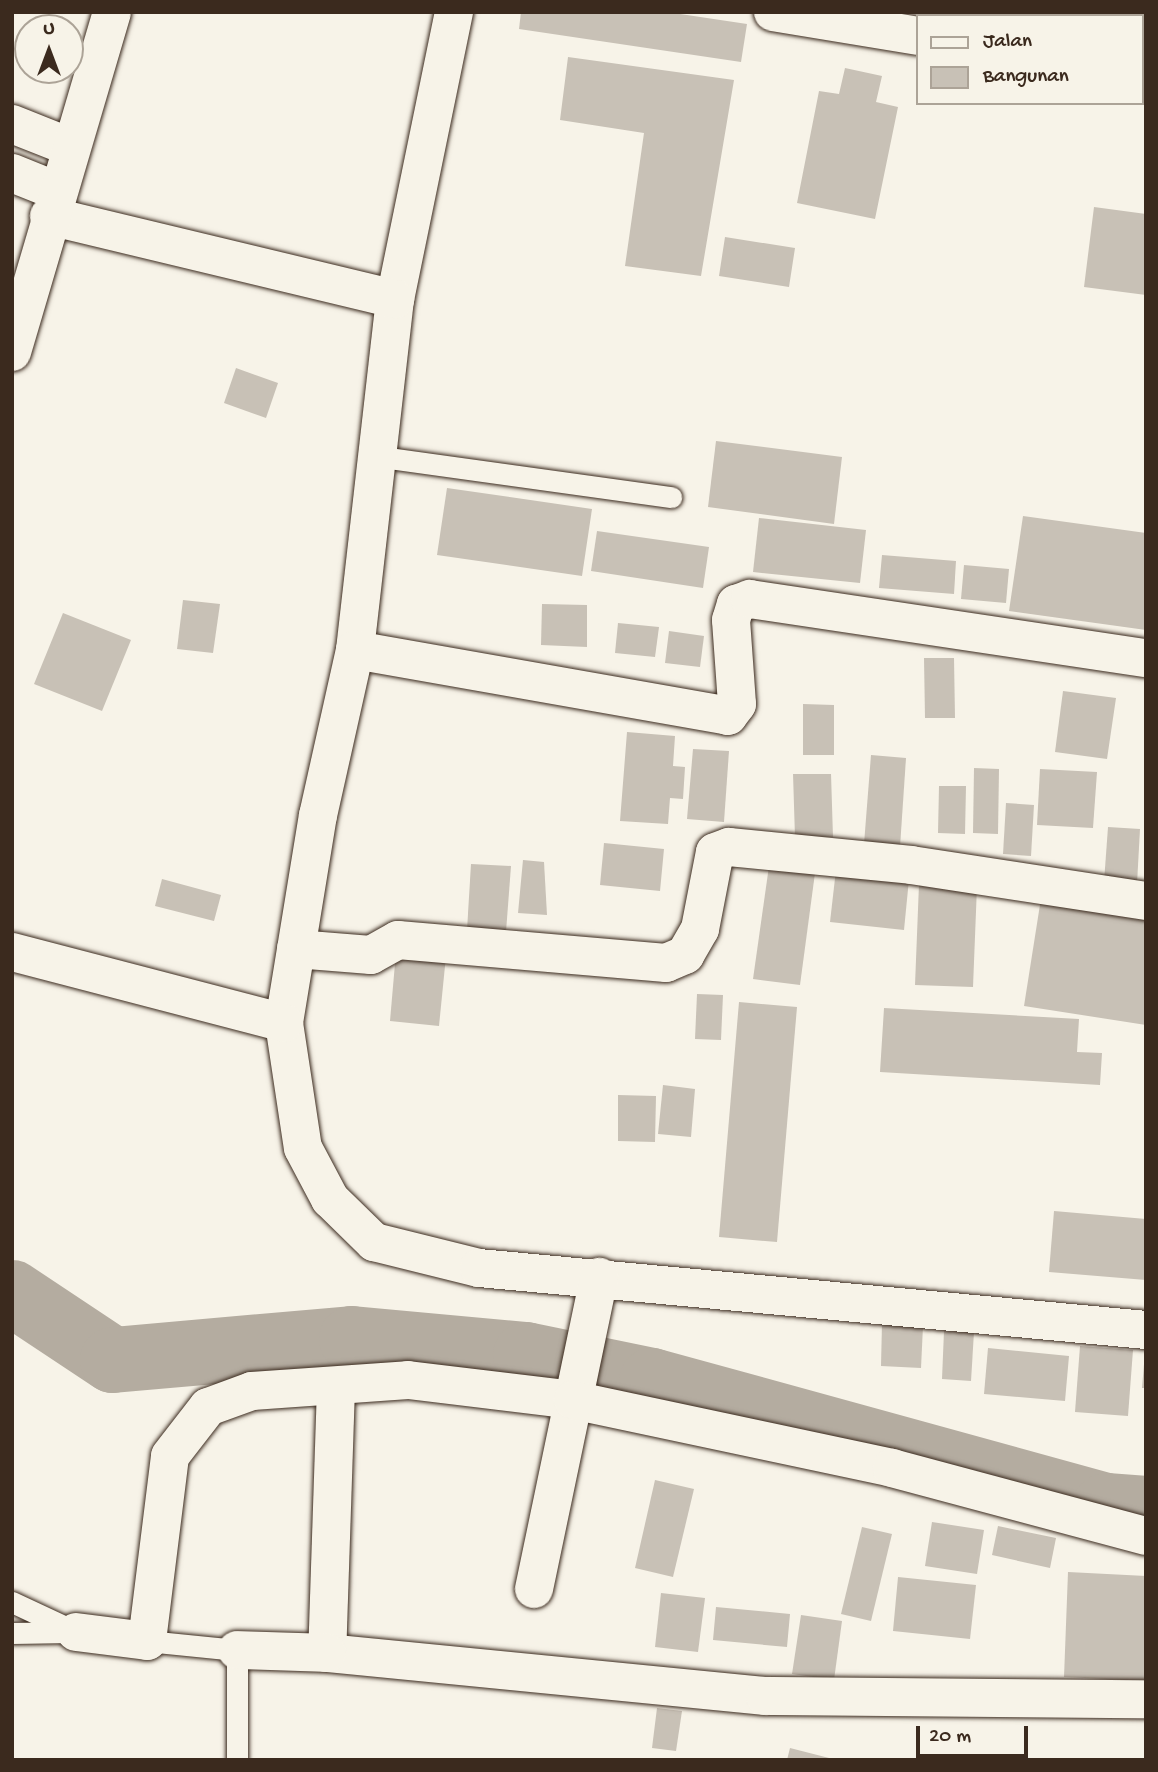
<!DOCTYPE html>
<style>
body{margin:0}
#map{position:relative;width:1158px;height:1772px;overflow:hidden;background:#f7f3e8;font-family:"Gochi Hand",sans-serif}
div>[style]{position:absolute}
.river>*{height:66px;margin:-33px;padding:0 33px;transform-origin:33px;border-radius:33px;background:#b4aca0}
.building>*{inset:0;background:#c8c1b6}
.roads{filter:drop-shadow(0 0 2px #3b2a1e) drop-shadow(0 0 2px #3b2a1e)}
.lane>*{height:21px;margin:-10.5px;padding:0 10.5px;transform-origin:10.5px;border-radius:10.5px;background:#f7f3e8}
.street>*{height:38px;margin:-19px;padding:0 19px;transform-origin:19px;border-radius:19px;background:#f7f3e8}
span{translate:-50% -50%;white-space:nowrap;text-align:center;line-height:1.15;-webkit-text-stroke:5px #f7f3e8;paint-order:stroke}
.frame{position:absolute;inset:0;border:14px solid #3b2a1e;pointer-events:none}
.legend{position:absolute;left:916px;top:14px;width:228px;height:91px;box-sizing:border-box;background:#f7f3e8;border:2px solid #aca397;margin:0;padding:9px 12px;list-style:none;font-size:21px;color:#3b2a1e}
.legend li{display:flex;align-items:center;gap:14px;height:35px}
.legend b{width:35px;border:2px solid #aca397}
.north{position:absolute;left:14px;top:14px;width:70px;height:70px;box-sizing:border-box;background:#f7f3e8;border:2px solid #aca397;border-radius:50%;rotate:0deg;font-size:19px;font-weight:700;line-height:28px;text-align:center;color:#3b2a1e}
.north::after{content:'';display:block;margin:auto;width:24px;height:32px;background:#3b2a1e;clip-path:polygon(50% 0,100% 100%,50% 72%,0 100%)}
.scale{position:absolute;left:916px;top:1726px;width:112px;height:32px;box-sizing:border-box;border:4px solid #3b2a1e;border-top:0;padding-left:9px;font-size:21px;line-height:24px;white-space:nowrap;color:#3b2a1e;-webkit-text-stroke:5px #f7f3e8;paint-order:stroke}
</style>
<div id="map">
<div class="river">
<div style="left:12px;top:1293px;width:121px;rotate:33.6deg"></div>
<div style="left:113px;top:1360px;width:240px;rotate:-5deg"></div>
<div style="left:352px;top:1339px;width:175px;rotate:5.3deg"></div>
<div style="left:526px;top:1355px;width:129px;rotate:11.7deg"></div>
<div style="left:652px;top:1381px;width:471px;rotate:15.4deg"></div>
<div style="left:1106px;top:1506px;width:40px;rotate:4.3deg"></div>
</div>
<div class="building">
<div style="clip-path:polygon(521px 12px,667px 12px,747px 24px,741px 62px,519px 29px)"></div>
<div style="clip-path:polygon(568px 57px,734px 80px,701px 276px,625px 266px,644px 133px,560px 120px)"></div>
<div style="clip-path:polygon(845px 68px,882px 76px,876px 102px,898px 107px,875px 219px,797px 203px,819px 91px,839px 94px)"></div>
<div style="clip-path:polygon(1094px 207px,1146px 214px,1146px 295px,1084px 287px)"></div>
<div style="clip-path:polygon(725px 237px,795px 248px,789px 287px,719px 276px)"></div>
<div style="clip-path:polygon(236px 368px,278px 383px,266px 418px,224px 403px)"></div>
<div style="clip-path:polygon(716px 441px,842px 457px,834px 524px,708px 507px)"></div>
<div style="clip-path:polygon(447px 488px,592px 509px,582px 576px,437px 555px)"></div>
<div style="clip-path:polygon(1023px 516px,1146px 533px,1146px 630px,1009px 611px)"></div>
<div style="clip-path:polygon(759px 518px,866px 530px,860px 583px,753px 572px)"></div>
<div style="clip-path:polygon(597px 531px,709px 547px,703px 588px,591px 571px)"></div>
<div style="clip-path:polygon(882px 555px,956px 561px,954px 594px,879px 588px)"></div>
<div style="clip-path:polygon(964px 565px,1009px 569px,1006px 603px,961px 599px)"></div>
<div style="clip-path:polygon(183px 600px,220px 604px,213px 653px,177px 649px)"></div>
<div style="clip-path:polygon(542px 604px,587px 605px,587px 647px,541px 645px)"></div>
<div style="clip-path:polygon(63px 613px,131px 640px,102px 711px,34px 684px)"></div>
<div style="clip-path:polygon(618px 623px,659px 627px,655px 657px,615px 653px)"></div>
<div style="clip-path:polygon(669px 631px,704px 636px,700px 667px,665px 663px)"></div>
<div style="clip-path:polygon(924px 658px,954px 658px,955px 718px,925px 718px)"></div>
<div style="clip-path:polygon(1063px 691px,1116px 698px,1107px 759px,1055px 752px)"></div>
<div style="clip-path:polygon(803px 704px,834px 705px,834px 755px,803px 755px)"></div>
<div style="clip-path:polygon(627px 732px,675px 736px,673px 766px,685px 767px,683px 799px,670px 798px,668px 824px,620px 821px)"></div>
<div style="clip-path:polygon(693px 749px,729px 751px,724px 822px,687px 819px)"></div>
<div style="clip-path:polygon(871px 755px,906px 758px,900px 847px,864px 844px)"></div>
<div style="clip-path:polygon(974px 768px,999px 769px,998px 834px,973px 833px)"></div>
<div style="clip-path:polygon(1040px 769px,1097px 772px,1093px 828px,1037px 825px)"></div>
<div style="clip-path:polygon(793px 774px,831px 774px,833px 837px,795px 837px)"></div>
<div style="clip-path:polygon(939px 786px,966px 786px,965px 834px,938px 833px)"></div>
<div style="clip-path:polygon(1006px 803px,1034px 805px,1031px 856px,1003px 854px)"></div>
<div style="clip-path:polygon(1108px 827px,1140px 829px,1137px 884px,1104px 882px)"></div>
<div style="clip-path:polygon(604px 843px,664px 849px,660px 891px,600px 885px)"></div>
<div style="clip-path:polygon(523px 860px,544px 862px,547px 915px,518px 913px)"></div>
<div style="clip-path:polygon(837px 861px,910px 869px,904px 930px,830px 922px)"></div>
<div style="clip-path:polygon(471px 864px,511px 866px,506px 932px,467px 930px)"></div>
<div style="clip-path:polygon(769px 866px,815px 873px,800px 985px,753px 979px)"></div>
<div style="clip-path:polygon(162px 879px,221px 895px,214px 921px,155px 906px)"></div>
<div style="clip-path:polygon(919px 884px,977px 886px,973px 987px,915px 985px)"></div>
<div style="clip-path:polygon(1042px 892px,1146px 908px,1146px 1025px,1024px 1006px)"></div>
<div style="clip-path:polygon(396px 952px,446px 956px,439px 1026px,390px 1021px)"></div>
<div style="clip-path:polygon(697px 994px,723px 995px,721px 1040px,695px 1039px)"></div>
<div style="clip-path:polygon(739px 1002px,797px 1007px,777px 1242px,719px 1237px)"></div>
<div style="clip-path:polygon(884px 1008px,1079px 1019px,1077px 1052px,1102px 1053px,1100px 1085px,880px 1072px)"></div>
<div style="clip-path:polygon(663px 1085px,695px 1089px,691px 1137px,658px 1134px)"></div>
<div style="clip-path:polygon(618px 1095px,656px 1096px,655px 1142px,618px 1141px)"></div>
<div style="clip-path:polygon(1054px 1211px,1146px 1219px,1146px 1280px,1049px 1272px)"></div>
<div style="clip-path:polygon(882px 1323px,923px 1326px,921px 1368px,881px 1366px)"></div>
<div style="clip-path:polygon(944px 1331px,974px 1332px,971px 1381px,942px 1379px)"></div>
<div style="clip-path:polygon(1080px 1346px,1133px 1350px,1128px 1416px,1075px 1412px)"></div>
<div style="clip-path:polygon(988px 1348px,1069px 1356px,1065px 1401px,984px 1394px)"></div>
<div style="clip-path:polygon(1144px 1364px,1146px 1364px,1146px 1388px,1142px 1388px)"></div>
<div style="clip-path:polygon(655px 1480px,694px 1489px,673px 1577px,635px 1568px)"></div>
<div style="clip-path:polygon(932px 1522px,984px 1530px,977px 1574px,925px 1566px)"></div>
<div style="clip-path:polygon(998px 1526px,1056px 1538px,1050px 1568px,992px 1555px)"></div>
<div style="clip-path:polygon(862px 1527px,892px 1534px,871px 1621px,841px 1614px)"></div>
<div style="clip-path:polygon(1068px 1572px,1146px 1576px,1146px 1681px,1064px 1677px)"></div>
<div style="clip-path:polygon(898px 1577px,976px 1585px,970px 1639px,893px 1631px)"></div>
<div style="clip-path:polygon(661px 1593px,705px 1598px,698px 1652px,655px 1647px)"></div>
<div style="clip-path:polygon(716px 1607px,790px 1614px,787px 1647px,713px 1640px)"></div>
<div style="clip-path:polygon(801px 1615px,842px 1621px,834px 1680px,792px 1674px)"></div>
<div style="clip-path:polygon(657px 1708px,682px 1711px,676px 1751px,652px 1748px)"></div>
<div style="clip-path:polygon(790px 1748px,833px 1759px,833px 1760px,787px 1760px)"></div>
</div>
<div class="roads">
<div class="lane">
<div style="left:382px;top:457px;width:292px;rotate:7.9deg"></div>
<div style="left:12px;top:1602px;width:71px;rotate:25.1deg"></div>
<div style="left:12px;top:1633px;width:59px;rotate:-1deg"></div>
<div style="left:147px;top:1641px;width:90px;rotate:5.7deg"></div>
<div style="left:237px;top:1650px;width:110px;rotate:90deg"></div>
</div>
<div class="street">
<div style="left:454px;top:12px;width:293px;rotate:101.6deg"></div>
<div style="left:395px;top:299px;width:353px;rotate:96.5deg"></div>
<div style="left:355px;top:650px;width:169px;rotate:102.6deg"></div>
<div style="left:318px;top:815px;width:211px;rotate:99.3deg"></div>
<div style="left:284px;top:1023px;width:126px;rotate:81.4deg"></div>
<div style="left:303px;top:1148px;width:58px;rotate:62.1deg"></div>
<div style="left:330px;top:1199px;width:62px;rotate:44.3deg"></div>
<div style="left:374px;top:1242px;width:108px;rotate:13.9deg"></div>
<div style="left:479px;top:1268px;width:670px;rotate:5.31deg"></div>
<div style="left:773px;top:12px;width:147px;rotate:9.4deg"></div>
<div style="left:1117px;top:16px;width:4px;rotate:-90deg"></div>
<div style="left:1142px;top:71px;width:4px"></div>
<div style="left:12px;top:124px;width:62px;rotate:21.6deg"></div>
<div style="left:12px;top:173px;width:48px;rotate:21.8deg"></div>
<div style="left:49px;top:216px;width:356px;rotate:13.5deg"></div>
<div style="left:12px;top:352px;width:354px;rotate:-73.6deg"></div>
<div style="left:355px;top:650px;width:379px;rotate:10deg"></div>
<div style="left:728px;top:716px;width:15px;rotate:-53deg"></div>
<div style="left:737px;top:704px;width:84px;rotate:-94.1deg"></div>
<div style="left:731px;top:620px;width:17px;rotate:-73deg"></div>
<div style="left:736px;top:604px;width:15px;rotate:-20deg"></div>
<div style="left:750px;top:599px;width:400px;rotate:8.5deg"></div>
<div style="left:296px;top:949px;width:75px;rotate:4.6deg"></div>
<div style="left:371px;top:955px;width:31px;rotate:-29deg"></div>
<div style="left:398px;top:940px;width:269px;rotate:4.9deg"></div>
<div style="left:666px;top:963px;width:21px;rotate:-23deg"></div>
<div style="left:685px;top:955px;width:30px;rotate:-60deg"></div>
<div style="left:700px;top:929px;width:78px;rotate:-79deg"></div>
<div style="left:715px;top:852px;width:15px;rotate:-20deg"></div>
<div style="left:729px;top:847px;width:183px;rotate:5.6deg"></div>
<div style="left:911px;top:865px;width:238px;rotate:8.7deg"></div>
<div style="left:12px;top:952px;width:281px;rotate:14.6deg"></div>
<div style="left:336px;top:1387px;width:266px;rotate:91.9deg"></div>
<div style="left:327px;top:1653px;width:440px;rotate:5.6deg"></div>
<div style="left:765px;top:1696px;width:381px;rotate:0.5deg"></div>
<div style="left:534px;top:1589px;width:319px;rotate:-78.2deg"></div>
<div style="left:76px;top:1632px;width:72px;rotate:7.2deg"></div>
<div style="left:147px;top:1641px;width:186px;rotate:-82.9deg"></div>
<div style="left:170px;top:1456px;width:62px;rotate:-52.2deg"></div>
<div style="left:208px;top:1407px;width:47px;rotate:-20deg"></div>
<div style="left:252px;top:1391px;width:156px;rotate:-4deg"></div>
<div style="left:408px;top:1380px;width:166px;rotate:6.9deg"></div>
<div style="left:573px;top:1400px;width:326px;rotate:12deg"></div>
<div style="left:892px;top:1468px;width:263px;rotate:15deg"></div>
<div style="left:237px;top:1650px;width:90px;rotate:1.9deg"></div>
</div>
</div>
<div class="frame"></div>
<ul class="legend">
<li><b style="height:9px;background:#f7f3e8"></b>Jalan</li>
<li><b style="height:19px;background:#c8c1b6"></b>Bangunan</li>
</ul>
<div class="north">U</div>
<div class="scale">20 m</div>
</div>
